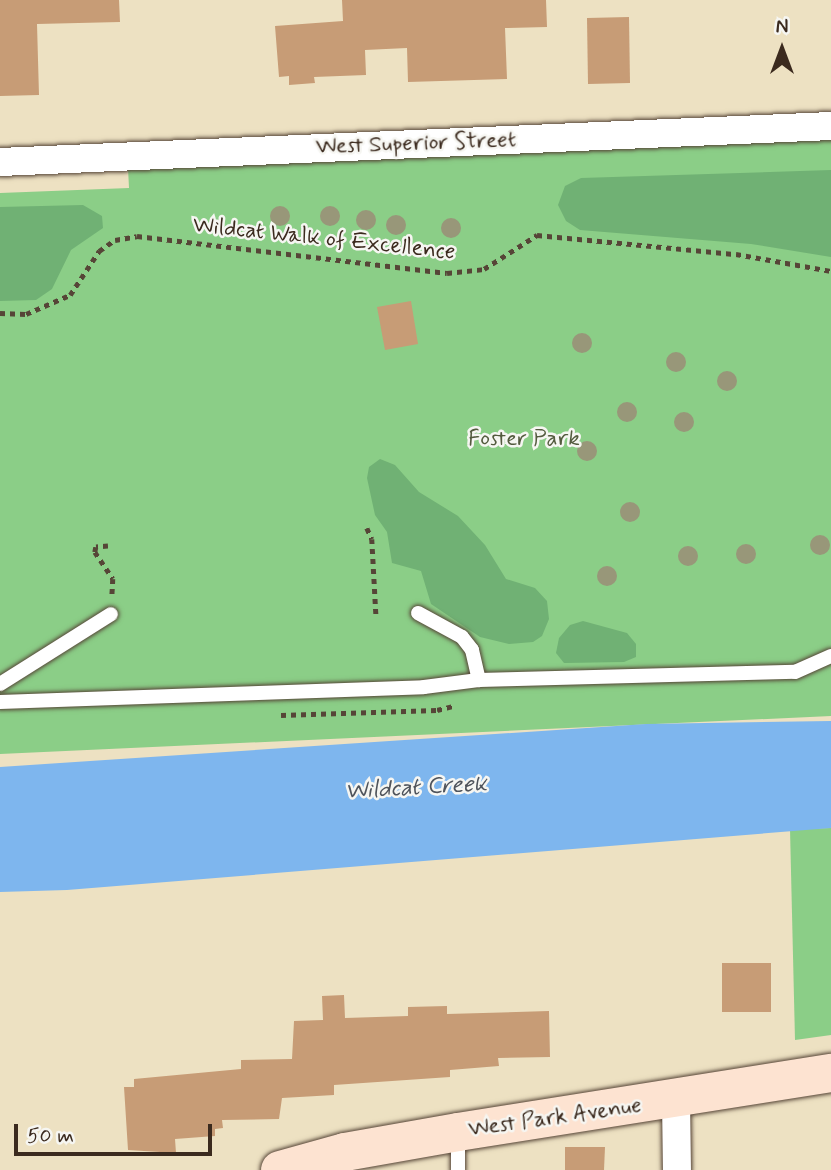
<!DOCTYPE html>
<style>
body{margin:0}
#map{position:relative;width:831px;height:1170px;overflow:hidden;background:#ede1c2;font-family:Mynerve,sans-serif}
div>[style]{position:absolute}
.green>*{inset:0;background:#8bce87}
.forest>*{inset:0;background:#70b174}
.water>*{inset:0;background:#7eb6ee}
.building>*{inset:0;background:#c79c76}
.path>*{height:4.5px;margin-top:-2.25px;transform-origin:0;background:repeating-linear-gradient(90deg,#564537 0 5px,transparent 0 10px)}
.roads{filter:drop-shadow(0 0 2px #564537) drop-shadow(0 0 2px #564537)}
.lane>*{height:14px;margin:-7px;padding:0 7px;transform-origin:7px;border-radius:7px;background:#fff}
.street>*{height:28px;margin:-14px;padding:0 14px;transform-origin:14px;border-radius:14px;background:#fff}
.secondary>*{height:38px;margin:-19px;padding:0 19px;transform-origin:19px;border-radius:19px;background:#fde3d1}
.trees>*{width:20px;height:20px;margin:-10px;border-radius:50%;background:#989779}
span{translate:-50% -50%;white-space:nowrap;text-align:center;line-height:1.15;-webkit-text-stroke:5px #f6f6f2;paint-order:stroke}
.street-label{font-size:23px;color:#3b2a1e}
.park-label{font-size:23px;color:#535b3e}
.water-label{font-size:24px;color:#4f545c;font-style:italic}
.north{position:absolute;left:747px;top:14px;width:70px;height:70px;-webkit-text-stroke:5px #f6f6f2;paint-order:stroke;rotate:0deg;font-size:19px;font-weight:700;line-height:28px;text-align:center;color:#3b2a1e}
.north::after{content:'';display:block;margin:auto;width:24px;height:32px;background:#3b2a1e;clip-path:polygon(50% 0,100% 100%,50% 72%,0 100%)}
.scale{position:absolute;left:14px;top:1124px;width:198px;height:32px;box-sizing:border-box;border:4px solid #3b2a1e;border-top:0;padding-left:9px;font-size:21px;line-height:24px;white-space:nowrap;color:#3b2a1e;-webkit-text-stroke:5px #f6f6f2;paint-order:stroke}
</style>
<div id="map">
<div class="green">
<div style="clip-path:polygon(831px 135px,831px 716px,0 754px,0 193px,129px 188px,128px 168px)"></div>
<div style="clip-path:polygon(831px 828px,831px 1035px,795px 1040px,790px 829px)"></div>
</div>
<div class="forest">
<div style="clip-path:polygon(831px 170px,831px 257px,751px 244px,580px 230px,566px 221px,558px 205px,565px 186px,581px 178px)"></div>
<div style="clip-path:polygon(83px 205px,102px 216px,103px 228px,71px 250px,52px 289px,36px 300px,0 301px,0 207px)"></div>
<div style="clip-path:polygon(380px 459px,395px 465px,419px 492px,458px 516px,485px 545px,506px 579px,535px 588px,547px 601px,549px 619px,542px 636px,533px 642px,509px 644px,480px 637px,431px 604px,421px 571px,392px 563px,387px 532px,375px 515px,367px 478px,369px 467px)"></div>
<div style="clip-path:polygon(583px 621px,627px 633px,636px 644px,636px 657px,624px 662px,564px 663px,556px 653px,559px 638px,570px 625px)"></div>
</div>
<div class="water">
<div style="clip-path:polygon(831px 721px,831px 828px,67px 890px,0 892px,0 767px,646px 724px)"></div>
</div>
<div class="building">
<div style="clip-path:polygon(0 0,119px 0,120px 22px,37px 24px,39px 95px,0 96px)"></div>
<div style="clip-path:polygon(342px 0,546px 0,547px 27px,505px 28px,507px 79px,408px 82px,407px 48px,365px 50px,366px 75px,314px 77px,315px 83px,289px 85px,289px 76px,279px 77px,275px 26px,343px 21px)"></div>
<div style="clip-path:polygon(629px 17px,630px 83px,588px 84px,587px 18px)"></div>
<div style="clip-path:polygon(411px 301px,418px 344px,385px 350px,377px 307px)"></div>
<div style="clip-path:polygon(722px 963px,771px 963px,771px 1012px,722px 1012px)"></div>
<div style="clip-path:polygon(344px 995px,345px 1018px,408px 1016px,408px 1007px,447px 1006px,447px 1014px,549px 1011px,550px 1057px,498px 1058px,499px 1066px,450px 1070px,450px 1077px,334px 1085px,334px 1095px,282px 1098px,279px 1119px,222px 1120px,223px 1128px,215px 1129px,215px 1136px,175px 1139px,176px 1153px,128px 1150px,124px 1087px,134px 1087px,134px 1079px,241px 1069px,241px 1060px,292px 1059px,294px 1021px,323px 1020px,322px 996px)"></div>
<div style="clip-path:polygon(565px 1147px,605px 1147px,604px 1170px,565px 1170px)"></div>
</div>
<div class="path">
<div style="left:0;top:313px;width:26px;rotate:2deg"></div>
<div style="left:26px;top:314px;width:48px;rotate:-23.4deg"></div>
<div style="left:70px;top:295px;width:53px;rotate:-56.6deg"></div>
<div style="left:99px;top:251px;width:19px;rotate:-35deg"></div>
<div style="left:115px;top:240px;width:22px;rotate:-10deg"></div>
<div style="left:137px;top:236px;width:312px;rotate:6.8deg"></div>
<div style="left:447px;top:273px;width:37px;rotate:-6deg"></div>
<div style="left:484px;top:269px;width:63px;rotate:-32.7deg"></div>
<div style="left:537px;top:235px;width:200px;rotate:5.5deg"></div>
<div style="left:736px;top:254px;width:97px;rotate:10.1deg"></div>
<div style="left:367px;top:528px;width:12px;rotate:66deg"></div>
<div style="left:372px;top:539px;width:75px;rotate:86.9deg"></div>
<div style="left:108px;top:546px;width:12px;rotate:175deg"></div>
<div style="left:96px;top:547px;width:5px;rotate:101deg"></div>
<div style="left:95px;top:552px;width:32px;rotate:56deg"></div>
<div style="left:113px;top:579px;width:17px;rotate:93deg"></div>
<div style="left:281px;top:715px;width:156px;rotate:-1.8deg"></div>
<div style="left:437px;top:710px;width:16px;rotate:-14deg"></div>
</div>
<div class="roads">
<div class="lane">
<div style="left:418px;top:613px;width:50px;rotate:28.6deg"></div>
<div style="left:462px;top:637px;width:16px;rotate:52deg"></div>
<div style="left:472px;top:650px;width:31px;rotate:77deg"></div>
<div style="left:0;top:684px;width:131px;rotate:-32.2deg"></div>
<div style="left:0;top:702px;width:424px;rotate:-2deg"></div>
<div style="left:424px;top:687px;width:55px;rotate:-7.3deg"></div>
<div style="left:479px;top:680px;width:316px;rotate:-1.5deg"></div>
<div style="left:795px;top:672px;width:39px;rotate:-24deg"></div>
<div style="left:458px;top:1170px;width:37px;rotate:-90deg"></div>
</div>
<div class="street">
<div style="left:0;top:162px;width:832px;rotate:-2.48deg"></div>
<div style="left:676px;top:1100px;width:70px;rotate:89.2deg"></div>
</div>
<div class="secondary">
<div style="left:280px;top:1170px;width:67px;rotate:-15.5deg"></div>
<div style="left:345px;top:1152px;width:115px;rotate:-10deg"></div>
<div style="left:458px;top:1132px;width:378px;rotate:-9deg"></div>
</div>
</div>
<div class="trees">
<div style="left:280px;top:216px"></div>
<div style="left:330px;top:216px"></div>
<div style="left:366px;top:220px"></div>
<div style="left:396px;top:225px"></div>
<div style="left:451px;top:228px"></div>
<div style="left:582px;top:343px"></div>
<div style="left:676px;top:362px"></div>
<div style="left:727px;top:381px"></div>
<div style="left:627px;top:412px"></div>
<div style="left:684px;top:422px"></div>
<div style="left:587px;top:451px"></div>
<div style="left:630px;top:512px"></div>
<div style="left:820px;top:545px"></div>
<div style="left:746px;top:554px"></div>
<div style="left:688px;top:556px"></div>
<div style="left:607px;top:576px"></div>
</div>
<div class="street-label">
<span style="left:416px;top:144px;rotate:-2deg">West Superior Street</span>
<span style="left:324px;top:239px;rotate:6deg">Wildcat Walk of Excellence</span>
<span style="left:555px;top:1118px;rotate:-8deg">West Park Avenue</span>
</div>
<div class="park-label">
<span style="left:524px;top:439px">Foster Park</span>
</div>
<div class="water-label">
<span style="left:416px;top:788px;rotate:-3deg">Wildcat Creek</span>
</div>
<div class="north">N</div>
<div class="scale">50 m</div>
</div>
